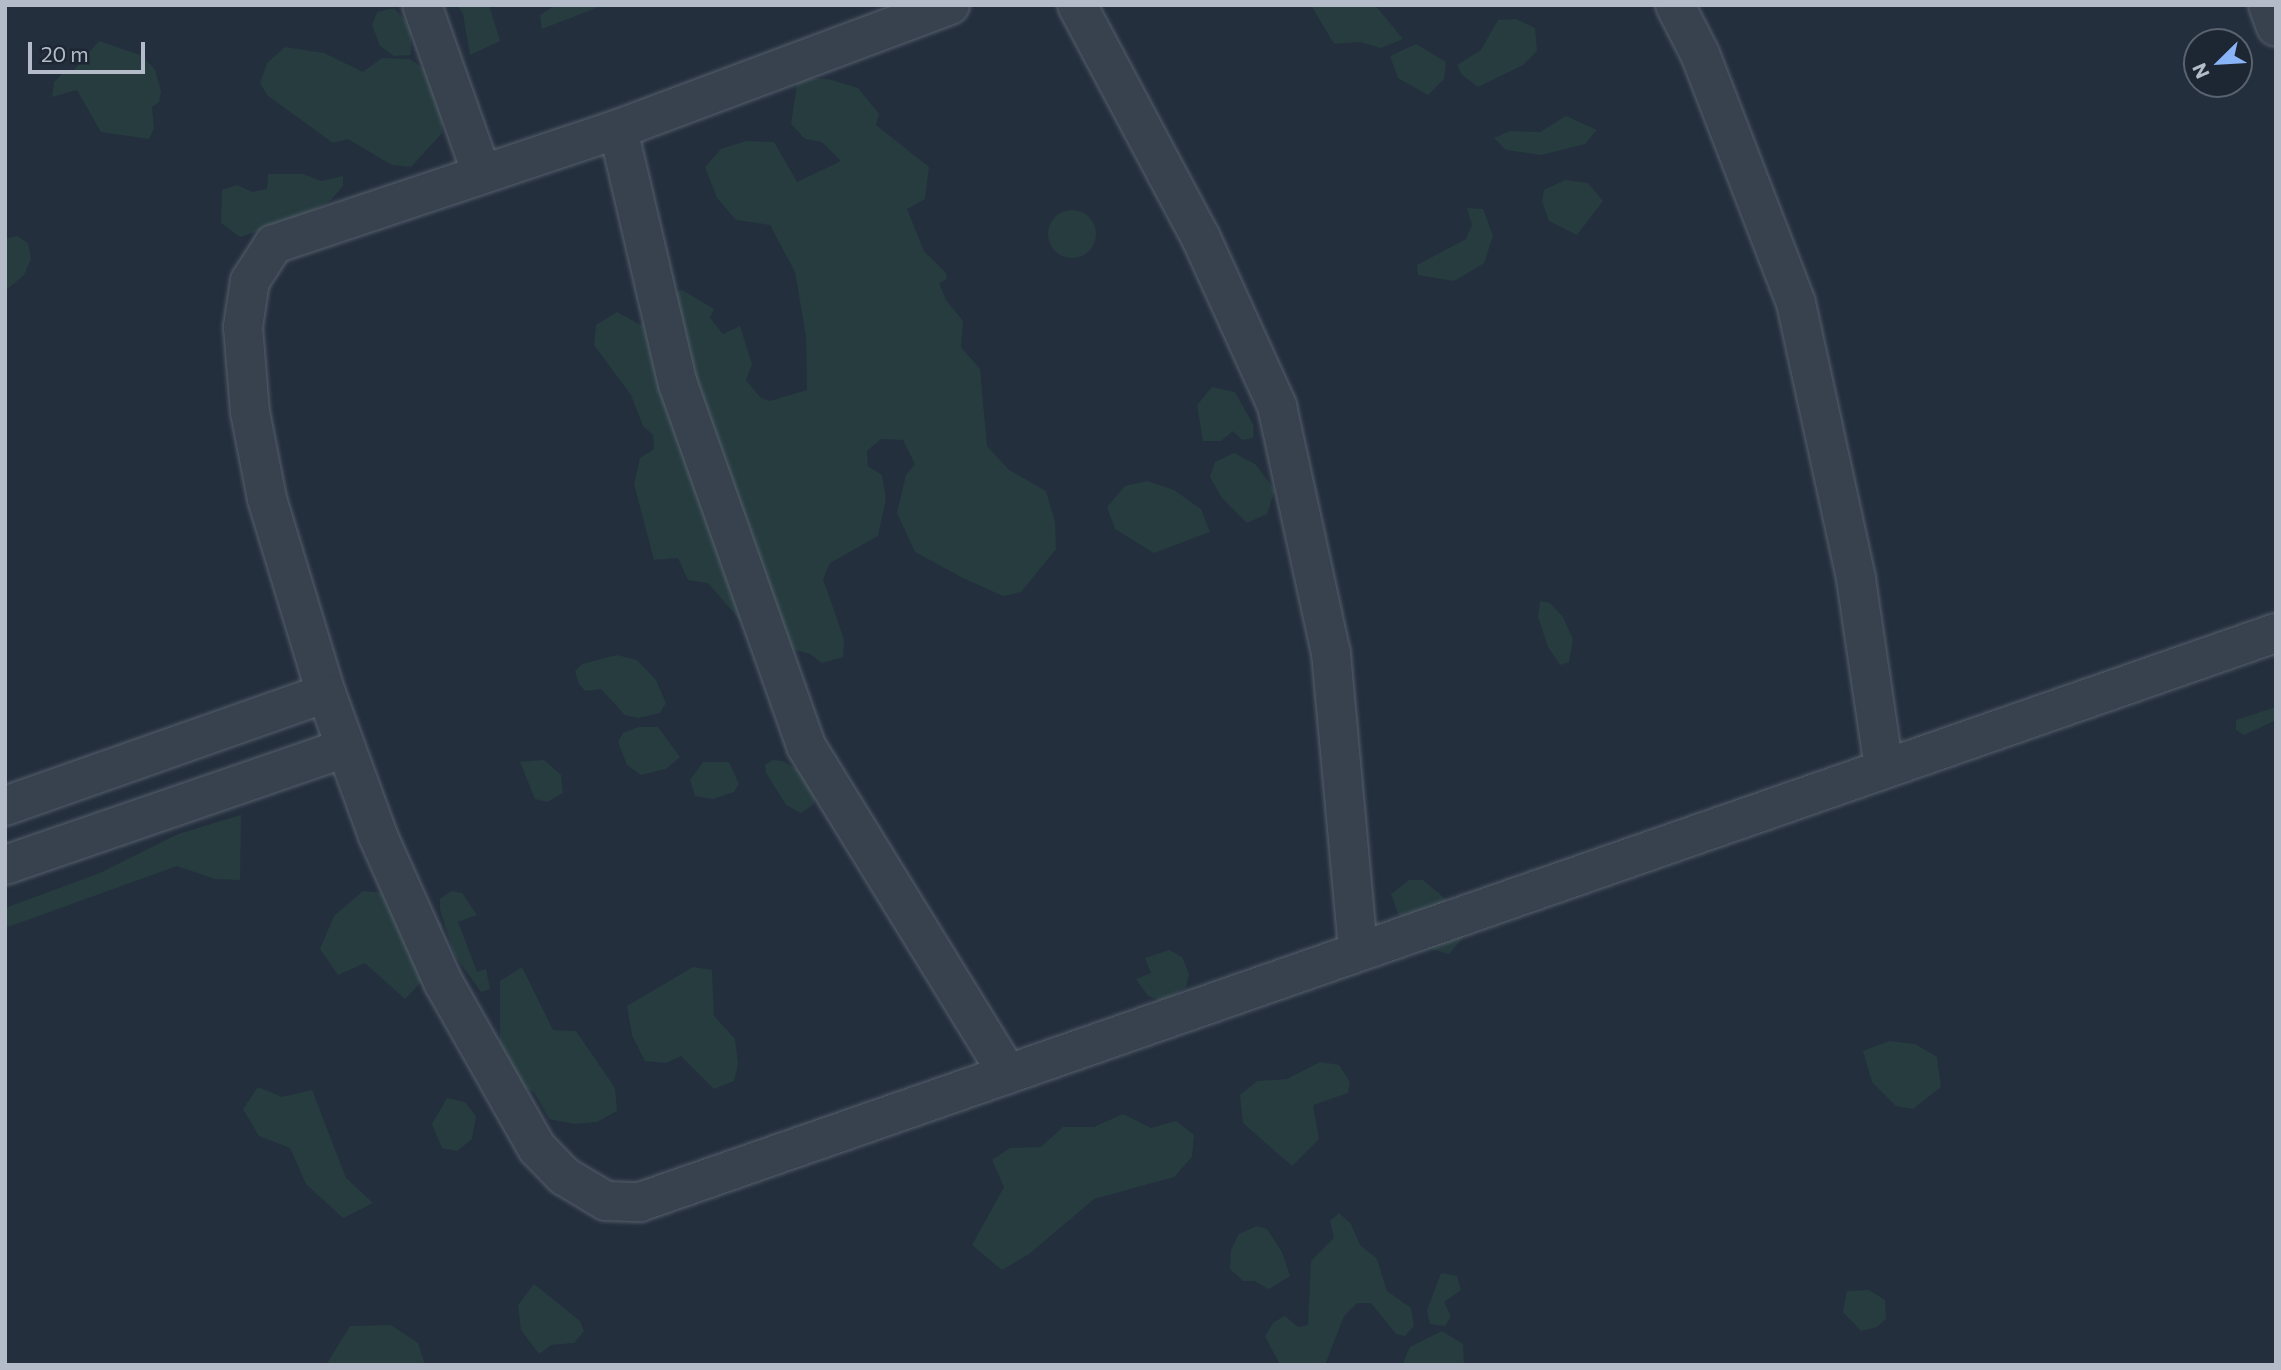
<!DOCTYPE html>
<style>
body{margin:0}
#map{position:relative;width:2281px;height:1370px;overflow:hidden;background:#242f3e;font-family:Commissioner,sans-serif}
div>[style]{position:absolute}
.green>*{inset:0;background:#263c3f}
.round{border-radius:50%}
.roads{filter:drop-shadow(0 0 2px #565f6c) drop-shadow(0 0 2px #565f6c)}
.street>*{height:38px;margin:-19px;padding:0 19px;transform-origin:19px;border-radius:19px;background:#38414e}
span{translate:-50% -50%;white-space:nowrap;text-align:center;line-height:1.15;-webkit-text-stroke:7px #1d2633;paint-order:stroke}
.frame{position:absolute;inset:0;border:7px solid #b4bcc9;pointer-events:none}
.north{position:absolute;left:2183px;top:28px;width:70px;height:70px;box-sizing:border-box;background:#1d2633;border:2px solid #59626f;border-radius:50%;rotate:246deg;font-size:19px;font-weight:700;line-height:28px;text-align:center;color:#b4bcc9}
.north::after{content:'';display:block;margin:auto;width:24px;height:32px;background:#8ab4f8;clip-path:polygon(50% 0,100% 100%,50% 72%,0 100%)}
.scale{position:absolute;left:28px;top:42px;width:117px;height:32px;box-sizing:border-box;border:4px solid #b4bcc9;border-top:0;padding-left:9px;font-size:21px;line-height:24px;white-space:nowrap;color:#b4bcc9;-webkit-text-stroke:5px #1d2633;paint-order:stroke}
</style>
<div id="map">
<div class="green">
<div style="clip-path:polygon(457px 5px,489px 5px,500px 41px,470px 55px,463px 14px)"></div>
<div style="clip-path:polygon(556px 5px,604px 5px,542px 29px,540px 15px)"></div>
<div style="clip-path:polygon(1311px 5px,1375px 5px,1403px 39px,1381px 48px,1360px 42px,1334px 44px)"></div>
<div style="clip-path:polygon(394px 8px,411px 26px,411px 55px,394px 56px,380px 46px,372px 25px,377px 12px)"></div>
<div style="clip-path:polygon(1516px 19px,1535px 28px,1537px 51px,1523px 65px,1478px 87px,1462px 75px,1457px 65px,1481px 50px,1498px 20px)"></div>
<div style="clip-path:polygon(99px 41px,143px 56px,155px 70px,161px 91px,159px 102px,152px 107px,154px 128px,149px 139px,101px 132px,77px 90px,52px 97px,54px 82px,63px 73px,73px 71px)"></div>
<div style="clip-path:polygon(1416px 44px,1446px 62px,1444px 79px,1428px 95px,1398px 78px,1390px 56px)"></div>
<div style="clip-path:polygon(285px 47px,324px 53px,363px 72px,382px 58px,410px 59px,430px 73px,442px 108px,442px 133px,411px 167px,392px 165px,348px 139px,333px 143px,267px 95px,260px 83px,267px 63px)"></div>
<div style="clip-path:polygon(798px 78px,828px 79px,858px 88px,879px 114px,876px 125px,929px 167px,925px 199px,907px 209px,924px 251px,946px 273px,947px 279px,939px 283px,946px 300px,963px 321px,961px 347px,980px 369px,987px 446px,1009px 470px,1046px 491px,1055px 522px,1056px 549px,1021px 592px,1003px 596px,963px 578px,915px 552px,897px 513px,906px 475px,915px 464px,903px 440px,881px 439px,867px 451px,868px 466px,882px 475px,886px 499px,878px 536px,830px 563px,823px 579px,844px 639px,843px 657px,822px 663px,810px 654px,757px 640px,708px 583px,688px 580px,678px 558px,654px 560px,634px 484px,640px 458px,654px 449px,653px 435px,643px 426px,631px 395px,594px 345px,596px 325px,617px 312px,641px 325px,659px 299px,682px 290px,714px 309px,710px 318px,723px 334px,740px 326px,752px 364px,746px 380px,761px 398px,770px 401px,807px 390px,806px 336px,795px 272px,770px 225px,736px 220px,717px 198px,705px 167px,721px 149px,746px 141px,774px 142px,797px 182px,841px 161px,822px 142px,805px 139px,791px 124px)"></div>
<div style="clip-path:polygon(1566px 116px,1597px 130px,1585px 144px,1541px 155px,1506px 150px,1494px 138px,1510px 131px,1540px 132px)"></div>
<div style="clip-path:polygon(268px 174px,303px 174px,321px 181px,343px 176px,343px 186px,331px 200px,301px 217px,240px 237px,221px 223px,222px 190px,237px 185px,252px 192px,267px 189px)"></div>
<div style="clip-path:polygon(1565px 180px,1588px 183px,1603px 201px,1577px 235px,1549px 221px,1542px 202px,1544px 190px)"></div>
<div style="clip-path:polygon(1467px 208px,1483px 209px,1493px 236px,1484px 263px,1454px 281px,1418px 275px,1417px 265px,1466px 239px,1472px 225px)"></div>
<div class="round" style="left:1048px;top:210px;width:48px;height:48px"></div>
<div style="clip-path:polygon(17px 236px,28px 243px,31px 259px,24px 275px,5px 291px,5px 239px)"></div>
<div style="clip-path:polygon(1212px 387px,1235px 392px,1254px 426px,1253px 438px,1242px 440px,1233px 431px,1221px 441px,1203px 441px,1197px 405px)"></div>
<div style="clip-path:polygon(1234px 453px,1255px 464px,1275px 490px,1267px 514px,1247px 523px,1222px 498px,1210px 477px,1215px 462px)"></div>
<div style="clip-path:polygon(1147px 481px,1174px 490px,1201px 509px,1210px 532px,1154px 553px,1115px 529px,1107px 507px,1125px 486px)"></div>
<div style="clip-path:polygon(1540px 601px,1550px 603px,1563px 617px,1573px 639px,1569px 662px,1560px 665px,1548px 647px,1538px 617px)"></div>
<div style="clip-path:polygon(617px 655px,637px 660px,656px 680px,666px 703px,660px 713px,638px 718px,625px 715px,601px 689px,585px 691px,579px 684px,575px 671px,582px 664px)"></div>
<div style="clip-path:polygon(2276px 707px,2276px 720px,2244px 735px,2236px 730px,2236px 720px)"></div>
<div style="clip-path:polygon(639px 727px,658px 727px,680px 757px,666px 769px,641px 775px,627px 765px,618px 742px,623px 733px)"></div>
<div style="clip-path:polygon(544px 760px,561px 775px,563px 793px,547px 802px,535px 799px,520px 762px)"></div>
<div style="clip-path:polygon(772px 760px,783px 761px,817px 781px,814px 804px,801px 813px,786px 805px,766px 773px,765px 765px)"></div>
<div style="clip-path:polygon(703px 762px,729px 762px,739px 784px,734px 792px,713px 799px,695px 796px,690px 780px)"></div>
<div style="clip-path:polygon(241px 815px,240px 880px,215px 879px,177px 866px,5px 928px,5px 908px,100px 873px,178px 834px)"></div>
<div style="clip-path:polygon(1409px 880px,1423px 880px,1449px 902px,1466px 934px,1449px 954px,1428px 948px,1398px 914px,1391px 894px)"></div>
<div style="clip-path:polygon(363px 891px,408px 895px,442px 924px,434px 969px,405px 999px,365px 963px,338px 975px,320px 949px,334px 916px)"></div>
<div style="clip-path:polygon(451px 891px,462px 893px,477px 915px,458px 922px,477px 972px,486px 969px,490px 989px,481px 992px,454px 954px,440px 910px,440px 899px)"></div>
<div style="clip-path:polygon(1169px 950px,1182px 957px,1189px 974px,1186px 987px,1165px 1002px,1148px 996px,1136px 979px,1151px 973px,1145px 958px)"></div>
<div style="clip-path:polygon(522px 967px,553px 1030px,576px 1031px,615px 1088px,617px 1111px,597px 1122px,575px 1124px,549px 1119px,534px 1092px,519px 1086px,500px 1052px,500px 981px)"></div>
<div style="clip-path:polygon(693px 967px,712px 970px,714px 1016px,735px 1039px,738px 1064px,734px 1081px,714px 1089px,681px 1056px,666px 1063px,645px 1061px,632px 1035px,627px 1006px)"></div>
<div style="clip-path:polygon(1889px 1041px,1915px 1044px,1937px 1057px,1941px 1087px,1913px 1109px,1896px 1106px,1872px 1082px,1863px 1051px)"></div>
<div style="clip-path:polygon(1320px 1062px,1339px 1065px,1350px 1082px,1348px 1093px,1313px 1105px,1319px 1139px,1292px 1166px,1243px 1123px,1240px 1095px,1257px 1081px,1287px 1079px)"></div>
<div style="clip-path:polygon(258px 1087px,282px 1097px,312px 1090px,346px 1178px,373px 1203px,343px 1218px,306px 1184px,290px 1148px,259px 1136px,243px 1109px)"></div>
<div style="clip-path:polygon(447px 1098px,465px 1102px,476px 1116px,472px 1139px,457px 1151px,442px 1148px,432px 1124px)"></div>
<div style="clip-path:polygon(1123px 1114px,1151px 1128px,1176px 1121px,1194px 1135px,1192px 1157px,1174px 1177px,1094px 1199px,1029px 1254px,1002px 1270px,972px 1245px,1004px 1187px,992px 1160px,1010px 1148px,1041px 1147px,1063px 1127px,1094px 1127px)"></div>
<div style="clip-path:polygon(1339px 1213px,1351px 1224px,1360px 1245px,1377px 1259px,1387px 1291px,1411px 1308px,1414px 1326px,1405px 1336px,1396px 1334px,1371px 1303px,1357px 1303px,1344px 1316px,1325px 1365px,1280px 1365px,1265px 1336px,1274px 1322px,1285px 1316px,1298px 1327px,1308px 1325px,1311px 1261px,1334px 1238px,1330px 1221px)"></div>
<div style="clip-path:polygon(1257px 1226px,1267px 1229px,1282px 1252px,1290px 1276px,1269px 1289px,1254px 1281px,1243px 1281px,1230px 1269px,1231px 1250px,1239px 1234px)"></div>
<div style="clip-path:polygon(1441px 1273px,1457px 1276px,1461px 1290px,1444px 1302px,1451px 1316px,1445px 1326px,1430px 1324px,1427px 1310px)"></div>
<div style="clip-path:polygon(534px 1284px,580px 1321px,584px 1331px,574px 1343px,551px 1345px,539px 1354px,521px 1330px,518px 1305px)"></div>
<div style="clip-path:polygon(1869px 1290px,1885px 1300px,1886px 1319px,1877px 1327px,1861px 1331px,1843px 1312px,1847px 1291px)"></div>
<div style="clip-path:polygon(391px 1325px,418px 1343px,425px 1365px,326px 1365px,350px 1326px)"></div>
<div style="clip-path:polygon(1442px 1331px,1463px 1344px,1464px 1365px,1402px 1365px,1410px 1347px)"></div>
</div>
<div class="roads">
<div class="street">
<div style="left:422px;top:5px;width:177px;rotate:70.5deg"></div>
<div style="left:950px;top:5px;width:354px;rotate:159.5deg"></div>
<div style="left:618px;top:129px;width:363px;rotate:161.5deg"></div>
<div style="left:274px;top:244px;width:44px;rotate:123deg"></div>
<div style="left:250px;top:281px;width:47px;rotate:98.7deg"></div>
<div style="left:243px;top:327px;width:85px;rotate:85.3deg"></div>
<div style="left:250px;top:412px;width:89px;rotate:78.9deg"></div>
<div style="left:267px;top:499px;width:203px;rotate:73.1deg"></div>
<div style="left:326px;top:693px;width:152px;rotate:70deg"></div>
<div style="left:378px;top:836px;width:160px;rotate:66deg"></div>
<div style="left:443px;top:982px;width:191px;rotate:60.5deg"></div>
<div style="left:537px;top:1148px;width:39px;rotate:46deg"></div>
<div style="left:564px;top:1176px;width:49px;rotate:30.8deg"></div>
<div style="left:606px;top:1201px;width:34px;rotate:2deg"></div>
<div style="left:640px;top:1202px;width:1732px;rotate:-19.18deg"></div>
<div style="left:1077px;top:5px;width:262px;rotate:62deg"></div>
<div style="left:1200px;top:236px;width:187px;rotate:65.6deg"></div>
<div style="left:1277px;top:406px;width:253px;rotate:77.7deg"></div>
<div style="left:1331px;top:653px;width:298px;rotate:84.8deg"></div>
<div style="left:1675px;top:5px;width:55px;rotate:63deg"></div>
<div style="left:1700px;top:54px;width:267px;rotate:68.9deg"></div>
<div style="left:1796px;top:303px;width:282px;rotate:77.7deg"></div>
<div style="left:1856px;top:579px;width:192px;rotate:81.6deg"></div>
<div style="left:2268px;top:5px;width:23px;rotate:70deg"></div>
<div style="left:618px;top:129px;width:262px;rotate:76.8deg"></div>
<div style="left:678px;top:384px;width:384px;rotate:70.5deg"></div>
<div style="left:806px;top:746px;width:385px;rotate:58.4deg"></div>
<div style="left:5px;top:806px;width:340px;rotate:-19.4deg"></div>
<div style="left:5px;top:865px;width:359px;rotate:-19deg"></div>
</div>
</div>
<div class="frame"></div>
<div class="north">N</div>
<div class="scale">20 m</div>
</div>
